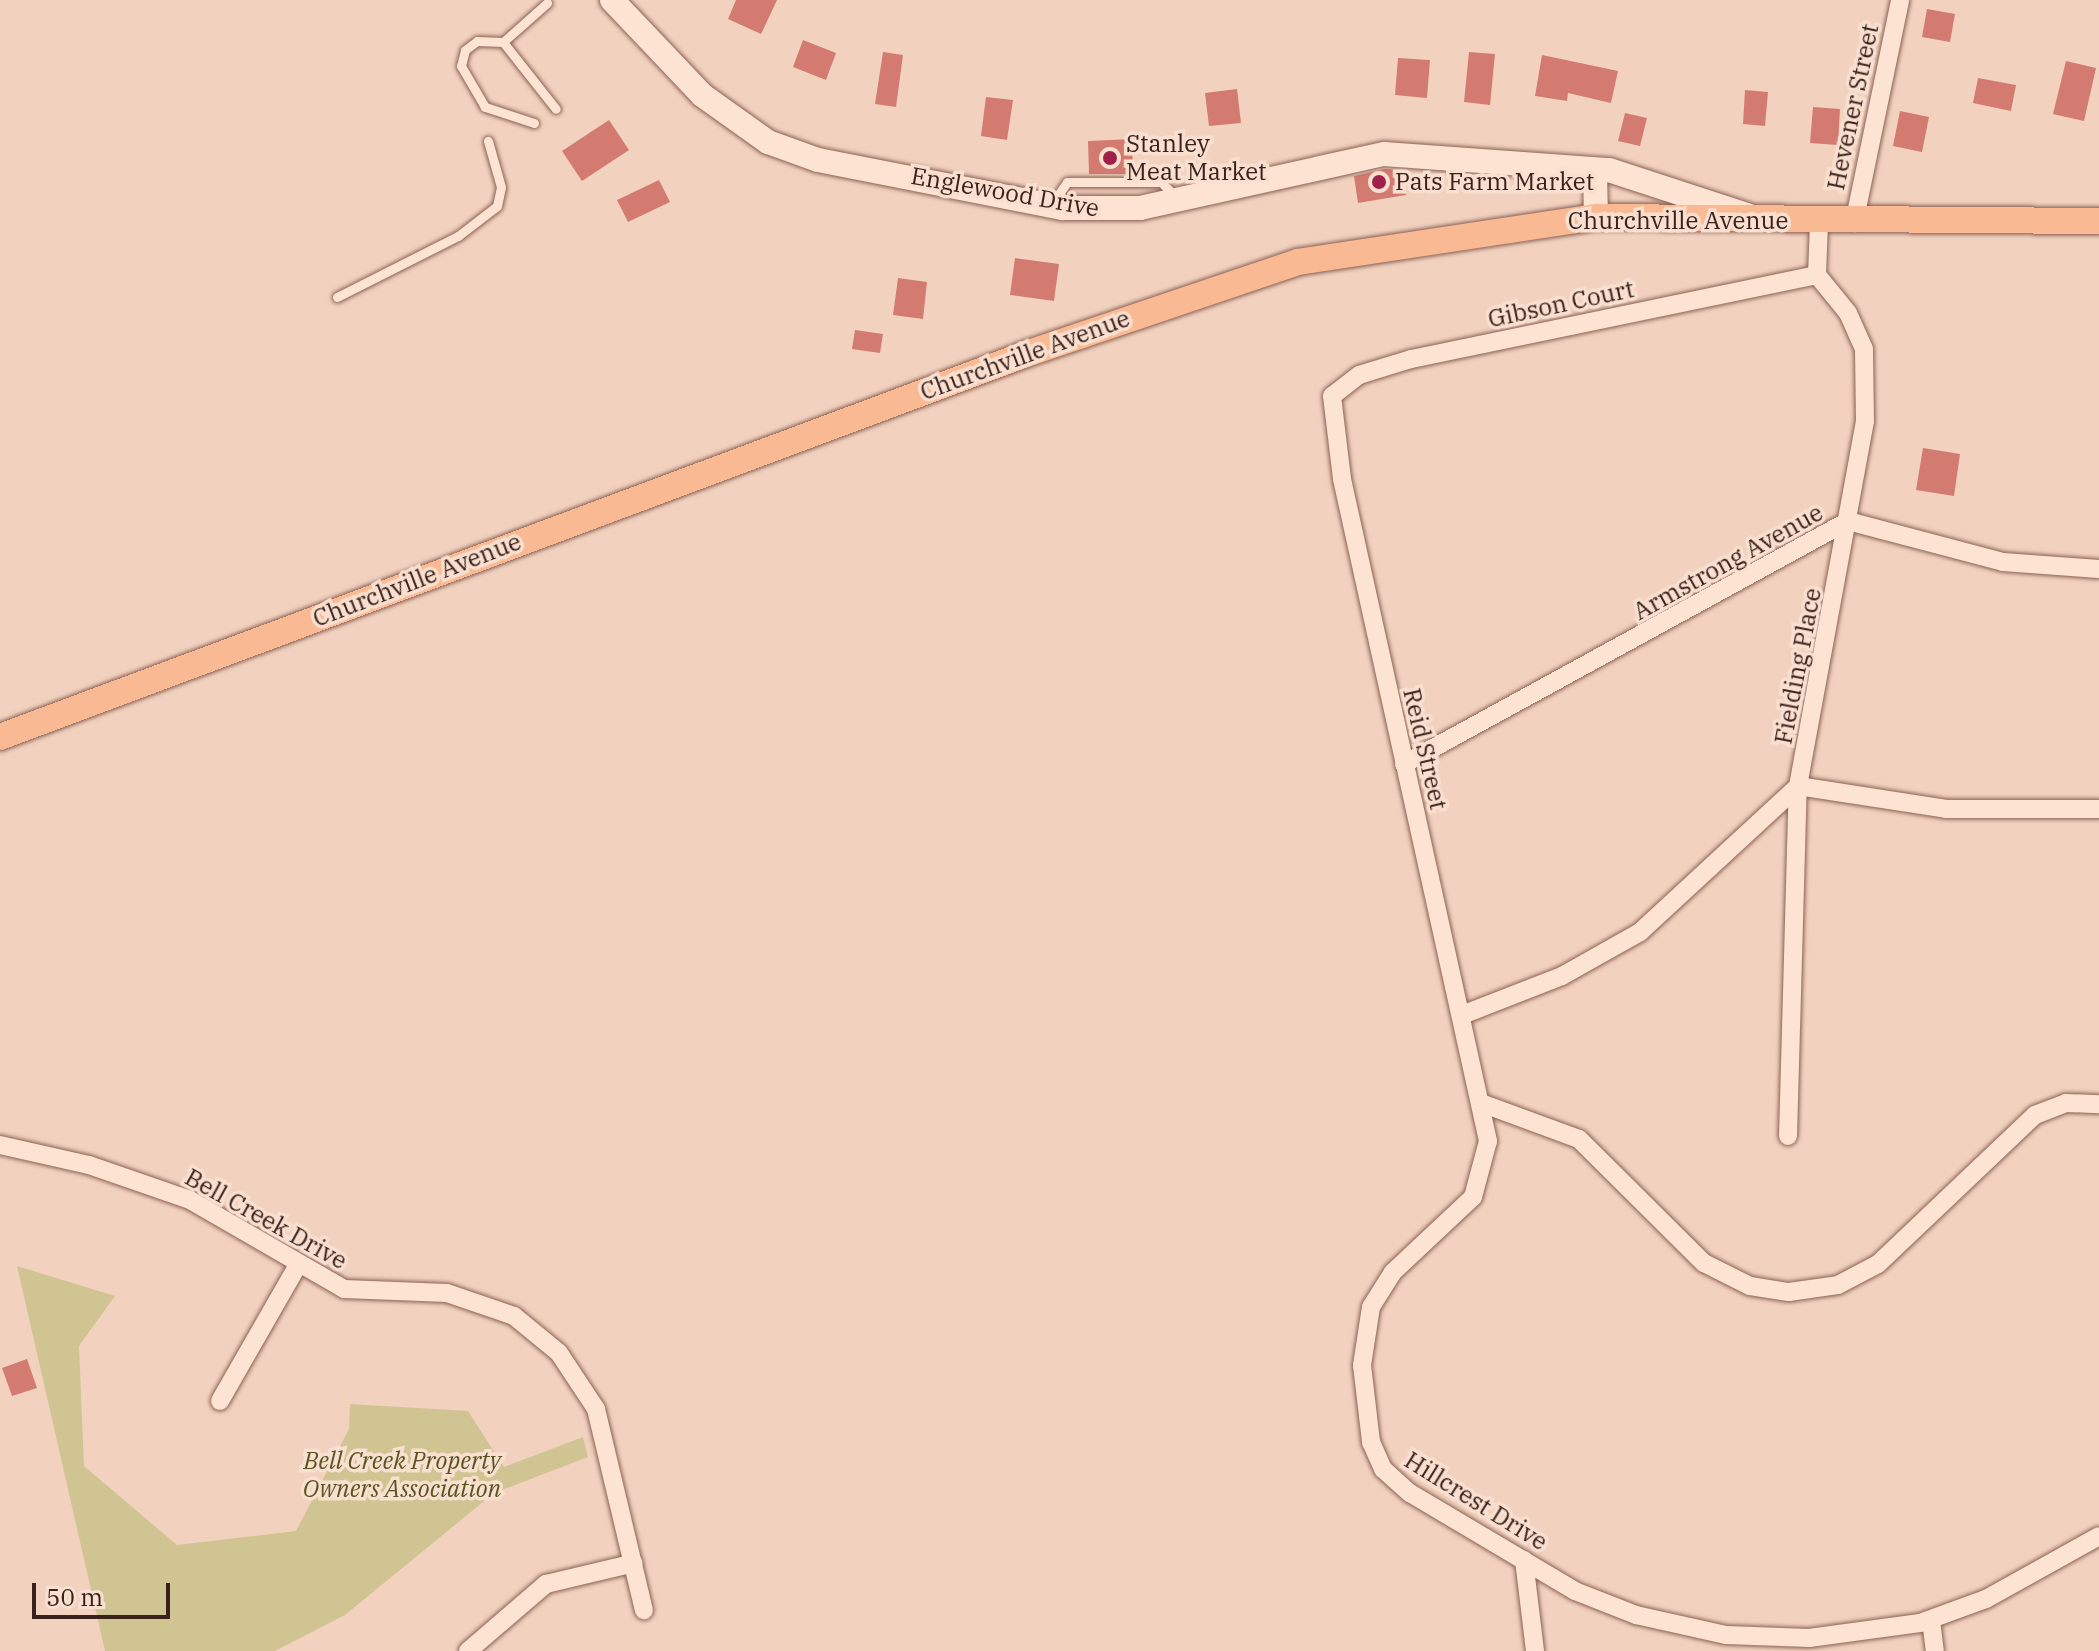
<!DOCTYPE html>
<style>
body{margin:0}
#map{position:relative;width:2099px;height:1651px;overflow:hidden;background:#f2d2bf;font-family:"IBM Plex Serif",serif}
div>[style]{position:absolute}
.green>*{inset:0;background:#d0c492}
.building>*{inset:0;background:#d37b71}
.roads{filter:drop-shadow(0 0 2px #8c6155) drop-shadow(0 0 2px #8c6155)}
.lane>*{height:9px;margin:-4.5px;padding:0 4.5px;transform-origin:4.5px;border-radius:4.5px;background:#fce3d2}
.street>*{height:18px;margin:-9px;padding:0 9px;transform-origin:9px;border-radius:9px;background:#fce3d2}
.secondary>*{height:24px;margin:-12px;padding:0 12px;transform-origin:12px;border-radius:12px;background:#fce3d2}
.primary>*{height:26px;margin:-13px;padding:0 13px;transform-origin:13px;border-radius:13px;background:#f9b992}
.dots>*{width:22px;height:22px;translate:-50% -50%;box-sizing:border-box;border:4px solid #f8dfcf;border-radius:50%}
span{translate:-50% -50%;white-space:nowrap;text-align:center;line-height:1.15;-webkit-text-stroke:7px #f8dfcf;paint-order:stroke}
.street-label{font-size:24px;color:#3a211b}
.poi-label{font-size:24px;color:#3a211b}
.left{translate:0 -50%;text-align:left}
.park-label{font-size:24px;color:#585520;font-style:italic}
.scale{position:absolute;left:32px;top:1583px;width:138px;height:36px;box-sizing:border-box;border:4px solid #3a211b;border-top:0;padding-left:10px;font-size:24px;line-height:28px;white-space:nowrap;color:#3a211b;-webkit-text-stroke:6px #f8dfcf;paint-order:stroke}
</style>
<div id="map">
<div class="green">
<div style="clip-path:polygon(17px 1266px,115px 1296px,79px 1346px,84px 1466px,177px 1545px,296px 1531px,349px 1429px,350px 1404px,468px 1411px,504px 1467px,583px 1437px,588px 1457px,494px 1493px,345px 1615px,275px 1651px,105px 1651px)"></div>
</div>
<div class="building">
<div style="clip-path:polygon(736px 0,777px 0,761px 34px,728px 19px)"></div>
<div style="clip-path:polygon(1927px 9px,1955px 14px,1950px 42px,1922px 37px)"></div>
<div style="clip-path:polygon(803px 40px,836px 53px,826px 80px,793px 67px)"></div>
<div style="clip-path:polygon(883px 52px,903px 55px,896px 107px,875px 104px)"></div>
<div style="clip-path:polygon(1469px 52px,1495px 54px,1490px 105px,1464px 102px)"></div>
<div style="clip-path:polygon(1542px 55px,1618px 71px,1611px 103px,1568px 93px,1567px 101px,1535px 96px)"></div>
<div style="clip-path:polygon(1398px 58px,1430px 60px,1427px 98px,1395px 95px)"></div>
<div style="clip-path:polygon(2066px 61px,2096px 68px,2084px 121px,2053px 114px)"></div>
<div style="clip-path:polygon(1978px 78px,2016px 85px,2011px 111px,1973px 103px)"></div>
<div style="clip-path:polygon(1237px 89px,1241px 123px,1209px 126px,1205px 93px)"></div>
<div style="clip-path:polygon(1745px 90px,1768px 92px,1765px 126px,1743px 124px)"></div>
<div style="clip-path:polygon(986px 97px,1013px 100px,1007px 140px,981px 136px)"></div>
<div style="clip-path:polygon(1813px 107px,1840px 109px,1838px 145px,1810px 143px)"></div>
<div style="clip-path:polygon(1900px 111px,1929px 117px,1922px 152px,1893px 146px)"></div>
<div style="clip-path:polygon(1625px 113px,1647px 118px,1640px 146px,1618px 141px)"></div>
<div style="clip-path:polygon(609px 120px,629px 150px,582px 181px,562px 151px)"></div>
<div style="clip-path:polygon(1132px 139px,1133px 174px,1089px 174px,1088px 141px)"></div>
<div style="clip-path:polygon(1385px 169px,1402px 170px,1406px 195px,1358px 203px,1354px 176px)"></div>
<div style="clip-path:polygon(659px 180px,670px 202px,628px 222px,617px 200px)"></div>
<div style="clip-path:polygon(1015px 258px,1059px 264px,1054px 301px,1010px 295px)"></div>
<div style="clip-path:polygon(898px 278px,927px 282px,923px 319px,893px 315px)"></div>
<div style="clip-path:polygon(855px 330px,883px 334px,880px 353px,852px 349px)"></div>
<div style="clip-path:polygon(1923px 448px,1960px 454px,1954px 496px,1916px 490px)"></div>
<div style="clip-path:polygon(27px 1359px,37px 1388px,12px 1396px,2px 1368px)"></div>
</div>
<div class="roads">
<div class="lane">
<div style="left:503px;top:42px;width:59px;rotate:-41.6deg"></div>
<div style="left:534px;top:123px;width:52px;rotate:-161.9deg"></div>
<div style="left:485px;top:107px;width:48px;rotate:-120.3deg"></div>
<div style="left:461px;top:66px;width:16px;rotate:-76deg"></div>
<div style="left:465px;top:50px;width:15px;rotate:-37deg"></div>
<div style="left:477px;top:41px;width:26px;rotate:2deg"></div>
<div style="left:503px;top:42px;width:85px;rotate:51.7deg"></div>
<div style="left:1051px;top:205px;width:28px;rotate:-55deg"></div>
<div style="left:1067px;top:182px;width:94px"></div>
<div style="left:1161px;top:182px;width:21px;rotate:45deg"></div>
<div style="left:337px;top:297px;width:136px;rotate:-26.8deg"></div>
<div style="left:458px;top:236px;width:49px;rotate:-37.6deg"></div>
<div style="left:497px;top:206px;width:19px;rotate:-78deg"></div>
<div style="left:501px;top:187px;width:48px;rotate:-105.8deg"></div>
</div>
<div class="street">
<div style="left:1854px;top:223px;width:228px;rotate:-78.3deg"></div>
<div style="left:1817px;top:275px;width:415px;rotate:168.3deg"></div>
<div style="left:1411px;top:359px;width:54px;rotate:162.9deg"></div>
<div style="left:1359px;top:375px;width:34px;rotate:142deg"></div>
<div style="left:1332px;top:396px;width:84px;rotate:83.1deg"></div>
<div style="left:1342px;top:479px;width:678px;rotate:77.56deg"></div>
<div style="left:1488px;top:1141px;width:58px;rotate:105deg"></div>
<div style="left:1473px;top:1197px;width:110px;rotate:136.8deg"></div>
<div style="left:1393px;top:1272px;width:41px;rotate:122.2deg"></div>
<div style="left:1371px;top:1307px;width:59px;rotate:98.8deg"></div>
<div style="left:1362px;top:1365px;width:78px;rotate:83.3deg"></div>
<div style="left:1371px;top:1442px;width:30px;rotate:66deg"></div>
<div style="left:1383px;top:1469px;width:36px;rotate:42deg"></div>
<div style="left:1410px;top:1493px;width:192px;rotate:30.7deg"></div>
<div style="left:1575px;top:1591px;width:66px;rotate:21.5deg"></div>
<div style="left:1636px;top:1615px;width:92px;rotate:12.5deg"></div>
<div style="left:1726px;top:1635px;width:83px;rotate:2.1deg"></div>
<div style="left:1809px;top:1638px;width:112px;rotate:-7.7deg"></div>
<div style="left:1920px;top:1623px;width:70px;rotate:-20deg"></div>
<div style="left:1986px;top:1599px;width:129px;rotate:-29.1deg"></div>
<div style="left:1404px;top:764px;width:506px;rotate:-28.69deg"></div>
<div style="left:1848px;top:521px;width:160px;rotate:14.8deg"></div>
<div style="left:2003px;top:562px;width:96px;rotate:4.2deg"></div>
<div style="left:1462px;top:1015px;width:107px;rotate:-21.3deg"></div>
<div style="left:1562px;top:976px;width:90px;rotate:-29.4deg"></div>
<div style="left:1640px;top:932px;width:215px;rotate:-42.7deg"></div>
<div style="left:1798px;top:786px;width:150px;rotate:8.8deg"></div>
<div style="left:1946px;top:809px;width:153px"></div>
<div style="left:1481px;top:1103px;width:104px;rotate:20.2deg"></div>
<div style="left:1579px;top:1139px;width:176px;rotate:44.8deg"></div>
<div style="left:1704px;top:1263px;width:51px;rotate:26.6deg"></div>
<div style="left:1750px;top:1286px;width:39px;rotate:9deg"></div>
<div style="left:1789px;top:1292px;width:49px;rotate:-8.1deg"></div>
<div style="left:1838px;top:1285px;width:45px;rotate:-27.7deg"></div>
<div style="left:1878px;top:1264px;width:216px;rotate:-43.5deg"></div>
<div style="left:2035px;top:1115px;width:33px;rotate:-21deg"></div>
<div style="left:2066px;top:1103px;width:33px;rotate:2deg"></div>
<div style="left:1788px;top:1136px;width:350px;rotate:-88.4deg"></div>
<div style="left:1798px;top:786px;width:370px;rotate:-79.6deg"></div>
<div style="left:1865px;top:422px;width:73px;rotate:-90.8deg"></div>
<div style="left:1864px;top:349px;width:39px;rotate:-114deg"></div>
<div style="left:1848px;top:313px;width:49px;rotate:-129.2deg"></div>
<div style="left:1817px;top:275px;width:53px;rotate:-87.8deg"></div>
<div style="left:0;top:1145px;width:91px;rotate:12.7deg"></div>
<div style="left:89px;top:1165px;width:107px;rotate:19.1deg"></div>
<div style="left:190px;top:1200px;width:178px;rotate:30deg"></div>
<div style="left:344px;top:1289px;width:103px;rotate:2.2deg"></div>
<div style="left:447px;top:1293px;width:71px;rotate:18.9deg"></div>
<div style="left:514px;top:1316px;width:58px;rotate:39.4deg"></div>
<div style="left:559px;top:1353px;width:67px;rotate:56.5deg"></div>
<div style="left:596px;top:1409px;width:207px;rotate:76.6deg"></div>
<div style="left:220px;top:1401px;width:157px;rotate:-60.2deg"></div>
<div style="left:1524px;top:1560px;width:92px;rotate:83.1deg"></div>
<div style="left:1931px;top:1620px;width:31px;rotate:83deg"></div>
<div style="left:468px;top:1651px;width:103px;rotate:-40.7deg"></div>
<div style="left:546px;top:1584px;width:90px;rotate:-13.4deg"></div>
</div>
<div class="secondary">
<div style="left:612px;top:0;width:131px;rotate:46.5deg"></div>
<div style="left:702px;top:95px;width:81px;rotate:35.5deg"></div>
<div style="left:768px;top:142px;width:53px;rotate:19.8deg"></div>
<div style="left:818px;top:160px;width:250px;rotate:11.1deg"></div>
<div style="left:1063px;top:208px;width:77px"></div>
<div style="left:1140px;top:208px;width:250px;rotate:-12.5deg"></div>
<div style="left:1384px;top:154px;width:226px;rotate:4.1deg"></div>
<div style="left:1609px;top:170px;width:148px;rotate:18.1deg"></div>
<div style="left:1595px;top:173px;width:44px;rotate:88.7deg"></div>
</div>
<div class="primary">
<div style="left:0;top:737px;width:1095px;rotate:-20.47deg"></div>
<div style="left:1026px;top:354px;width:287px;rotate:-18.7deg"></div>
<div style="left:1298px;top:262px;width:301px;rotate:-8.6deg"></div>
<div style="left:1596px;top:217px;width:503px;rotate:0.46deg"></div>
</div>
</div>
<div class="dots">
<div style="left:1110px;top:158px;background:#a02049"></div>
<div style="left:1379px;top:182px;background:#a02049"></div>
</div>
<div class="street-label">
<span style="left:1853px;top:107px;rotate:-78deg">Hevener Street</span>
<span style="left:1005px;top:192px;rotate:10deg">Englewood Drive</span>
<span style="left:1678px;top:221px">Churchville Avenue</span>
<span style="left:1561px;top:304px;rotate:-12deg">Gibson Court</span>
<span style="left:1025px;top:355px;rotate:-20deg">Churchville Avenue</span>
<span style="left:1728px;top:562px;rotate:-29deg">Armstrong Avenue</span>
<span style="left:417px;top:580px;rotate:-21deg">Churchville Avenue</span>
<span style="left:1798px;top:666px;rotate:-79deg">Fielding Place</span>
<span style="left:1425px;top:749px;rotate:77deg">Reid Street</span>
<span style="left:266px;top:1219px;rotate:29deg">Bell Creek Drive</span>
<span style="left:1476px;top:1501px;rotate:32deg">Hillcrest Drive</span>
</div>
<div class="poi-label">
<span class="left" style="left:1126px;top:158px">Stanley<br>Meat Market</span>
<span class="left" style="left:1395px;top:182px">Pats Farm Market</span>
</div>
<div class="park-label">
<span style="left:402px;top:1475px">Bell Creek Property<br>Owners Association</span>
</div>
<div class="scale">50 m</div>
</div>
